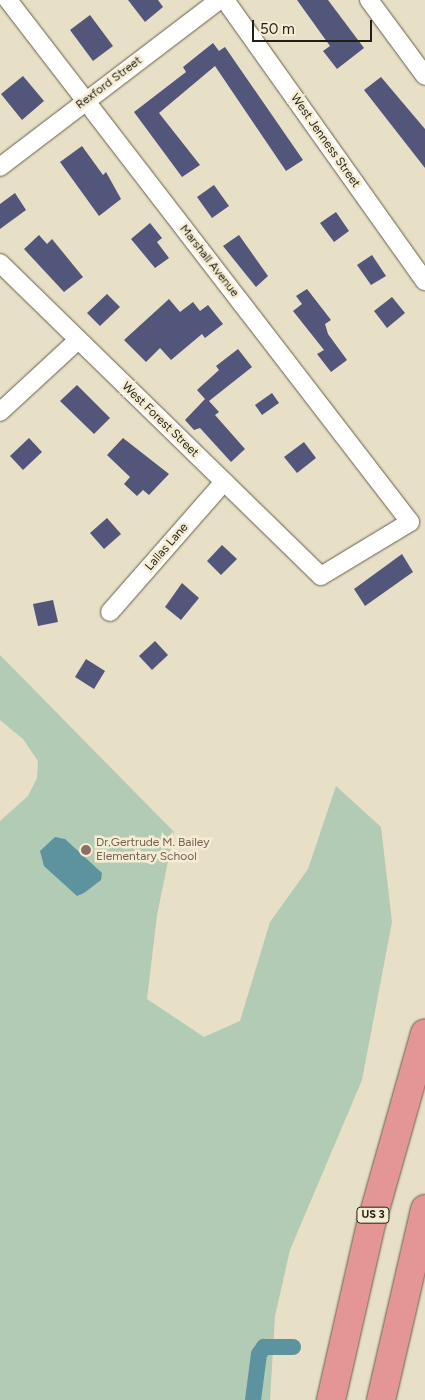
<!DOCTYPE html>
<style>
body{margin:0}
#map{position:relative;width:425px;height:1400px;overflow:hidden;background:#e7dfc6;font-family:Figtree,sans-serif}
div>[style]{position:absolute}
.green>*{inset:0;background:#b1cbb5}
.water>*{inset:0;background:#5c939e}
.canal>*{height:16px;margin:-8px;padding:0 8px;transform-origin:8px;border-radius:8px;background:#5c939e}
.building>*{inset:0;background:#53567b}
.roads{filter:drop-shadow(0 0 1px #675f4a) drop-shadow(0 0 1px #675f4a)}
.minor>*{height:18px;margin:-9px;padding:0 9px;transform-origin:9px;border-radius:9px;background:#fff}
.motorway>*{height:28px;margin:-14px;padding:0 14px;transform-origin:14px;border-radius:14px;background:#e39694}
.dots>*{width:14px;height:14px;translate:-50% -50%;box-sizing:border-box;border:2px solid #f4ecd3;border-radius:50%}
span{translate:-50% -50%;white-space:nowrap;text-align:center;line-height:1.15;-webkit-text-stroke:5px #f4ecd3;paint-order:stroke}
.shield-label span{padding:1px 4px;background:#f4ecd3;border:1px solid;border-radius:4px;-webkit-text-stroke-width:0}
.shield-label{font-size:11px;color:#211e15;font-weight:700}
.street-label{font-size:12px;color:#211e15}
.education-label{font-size:12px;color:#785e54}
.left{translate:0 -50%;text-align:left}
.scale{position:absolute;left:252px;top:20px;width:120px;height:22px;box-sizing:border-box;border:2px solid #211e15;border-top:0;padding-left:6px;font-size:15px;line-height:18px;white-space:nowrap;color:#211e15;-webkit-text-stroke:4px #f4ecd3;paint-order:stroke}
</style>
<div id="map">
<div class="green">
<div style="clip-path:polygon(0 655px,174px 832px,157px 915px,147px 999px,204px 1037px,240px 1021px,270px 922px,308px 869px,336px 786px,381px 827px,392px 922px,362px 1080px,290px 1250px,275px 1316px,270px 1400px,0 1400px,0 821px,28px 796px,37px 778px,38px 761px,23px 739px,0 720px)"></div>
</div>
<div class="water">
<div style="clip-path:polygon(55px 837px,65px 839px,102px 873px,101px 880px,84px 893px,77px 896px,44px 866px,40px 851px)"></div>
</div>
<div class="canal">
<div style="left:253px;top:1400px;width:46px;rotate:-82.6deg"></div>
<div style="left:259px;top:1354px;width:9px;rotate:-54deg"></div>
<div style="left:264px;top:1347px;width:29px"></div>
</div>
<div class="building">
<div style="clip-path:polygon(128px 0,158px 0,163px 7px,145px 22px)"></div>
<div style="clip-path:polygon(297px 0,328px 0,364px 48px,337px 69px,323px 51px,330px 46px)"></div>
<div style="clip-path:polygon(90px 15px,113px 46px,93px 61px,70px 30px)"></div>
<div style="clip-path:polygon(213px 43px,219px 51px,225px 47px,303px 160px,286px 171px,215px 66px,159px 113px,200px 165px,182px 177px,134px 112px,186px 72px,183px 67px)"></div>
<div style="clip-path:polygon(23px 76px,44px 101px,22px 120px,1px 94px)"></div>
<div style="clip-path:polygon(381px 77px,425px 129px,425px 168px,364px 90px)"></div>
<div style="clip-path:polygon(82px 146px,103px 175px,106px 172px,121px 199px,99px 216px,60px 162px)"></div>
<div style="clip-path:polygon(214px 185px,229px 206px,212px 218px,197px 197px)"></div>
<div style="clip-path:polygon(15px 193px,26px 210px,0 229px,0 204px)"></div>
<div style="clip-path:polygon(336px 212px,349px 231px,334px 242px,320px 223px)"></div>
<div style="clip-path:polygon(150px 223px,162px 238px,157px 242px,169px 258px,155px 268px,131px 239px)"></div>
<div style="clip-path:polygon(39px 235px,47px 244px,52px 239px,83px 277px,64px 292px,24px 249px)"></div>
<div style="clip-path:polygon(239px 235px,268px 276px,256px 287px,223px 246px)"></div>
<div style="clip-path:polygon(372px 255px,386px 276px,371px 285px,357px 265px)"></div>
<div style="clip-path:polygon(307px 289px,331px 320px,325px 324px,328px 334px,347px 360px,331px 372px,317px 354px,324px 350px,293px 311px,302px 304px,296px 296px)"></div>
<div style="clip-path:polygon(107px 294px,120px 307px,100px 326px,87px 313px)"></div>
<div style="clip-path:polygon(392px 297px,405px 313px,387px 328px,374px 311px)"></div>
<div style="clip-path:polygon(169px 299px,180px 312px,193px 302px,200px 311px,208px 305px,223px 324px,205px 338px,202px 334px,171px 360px,160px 348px,146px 362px,124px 340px)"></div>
<div style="clip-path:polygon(238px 349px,252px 367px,209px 401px,219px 412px,215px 415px,245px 449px,231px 462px,200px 428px,194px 430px,185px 420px,205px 399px,197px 390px,219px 370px,216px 366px)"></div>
<div style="clip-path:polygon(77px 385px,110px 418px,94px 434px,60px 401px)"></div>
<div style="clip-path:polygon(272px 393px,279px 403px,262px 415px,255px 405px)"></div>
<div style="clip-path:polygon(29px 438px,42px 452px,23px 470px,10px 456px)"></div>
<div style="clip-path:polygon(123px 438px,169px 474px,149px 495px,143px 490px,137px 496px,124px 484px,130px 477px,107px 455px)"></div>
<div style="clip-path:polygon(304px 442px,316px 458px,297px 473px,284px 457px)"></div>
<div style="clip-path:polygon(107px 518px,121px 534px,104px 549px,90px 533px)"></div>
<div style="clip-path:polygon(222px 545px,237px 559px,221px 575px,207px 561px)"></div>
<div style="clip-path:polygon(402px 554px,413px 572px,365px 606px,354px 589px)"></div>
<div style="clip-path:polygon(182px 583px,199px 598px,181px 620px,165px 607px)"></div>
<div style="clip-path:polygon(53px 600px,58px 622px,38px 626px,33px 604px)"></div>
<div style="clip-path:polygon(155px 641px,168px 655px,152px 670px,139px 656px)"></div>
<div style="clip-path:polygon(86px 659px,105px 671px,94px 689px,75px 677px)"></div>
</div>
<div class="roads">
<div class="minor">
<div style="left:225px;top:0;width:345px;rotate:54.6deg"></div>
<div style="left:369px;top:0;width:94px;rotate:53.6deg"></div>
<div style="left:0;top:167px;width:275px;rotate:-37.3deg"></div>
<div style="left:0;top:263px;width:448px;rotate:44.3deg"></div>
<div style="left:321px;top:576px;width:104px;rotate:-31.2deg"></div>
<div style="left:410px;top:522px;width:659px;rotate:-127.6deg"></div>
<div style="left:0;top:412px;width:106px;rotate:-42.7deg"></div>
<div style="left:110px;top:612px;width:173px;rotate:-48.8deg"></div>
</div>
<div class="motorway">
<div style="left:331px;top:1400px;width:180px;rotate:-77.2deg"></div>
<div style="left:371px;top:1224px;width:198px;rotate:-74.2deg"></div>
<div style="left:381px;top:1400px;width:196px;rotate:-77deg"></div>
</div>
</div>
<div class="dots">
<div style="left:86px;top:850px;background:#8d6e63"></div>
</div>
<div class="shield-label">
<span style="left:373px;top:1215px">US 3</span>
</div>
<div class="street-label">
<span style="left:109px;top:83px;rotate:-37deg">Rexford Street</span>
<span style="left:325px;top:141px;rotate:55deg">West Jenness Street</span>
<span style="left:209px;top:261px;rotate:52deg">Marshall Avenue</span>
<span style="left:160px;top:420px;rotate:44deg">West Forest Street</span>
<span style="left:167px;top:547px;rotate:-49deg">Lallas Lane</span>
</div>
<div class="education-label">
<span class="left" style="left:96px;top:850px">Dr.Gertrude M. Bailey<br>Elementary School</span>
</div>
<div class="scale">50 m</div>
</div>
